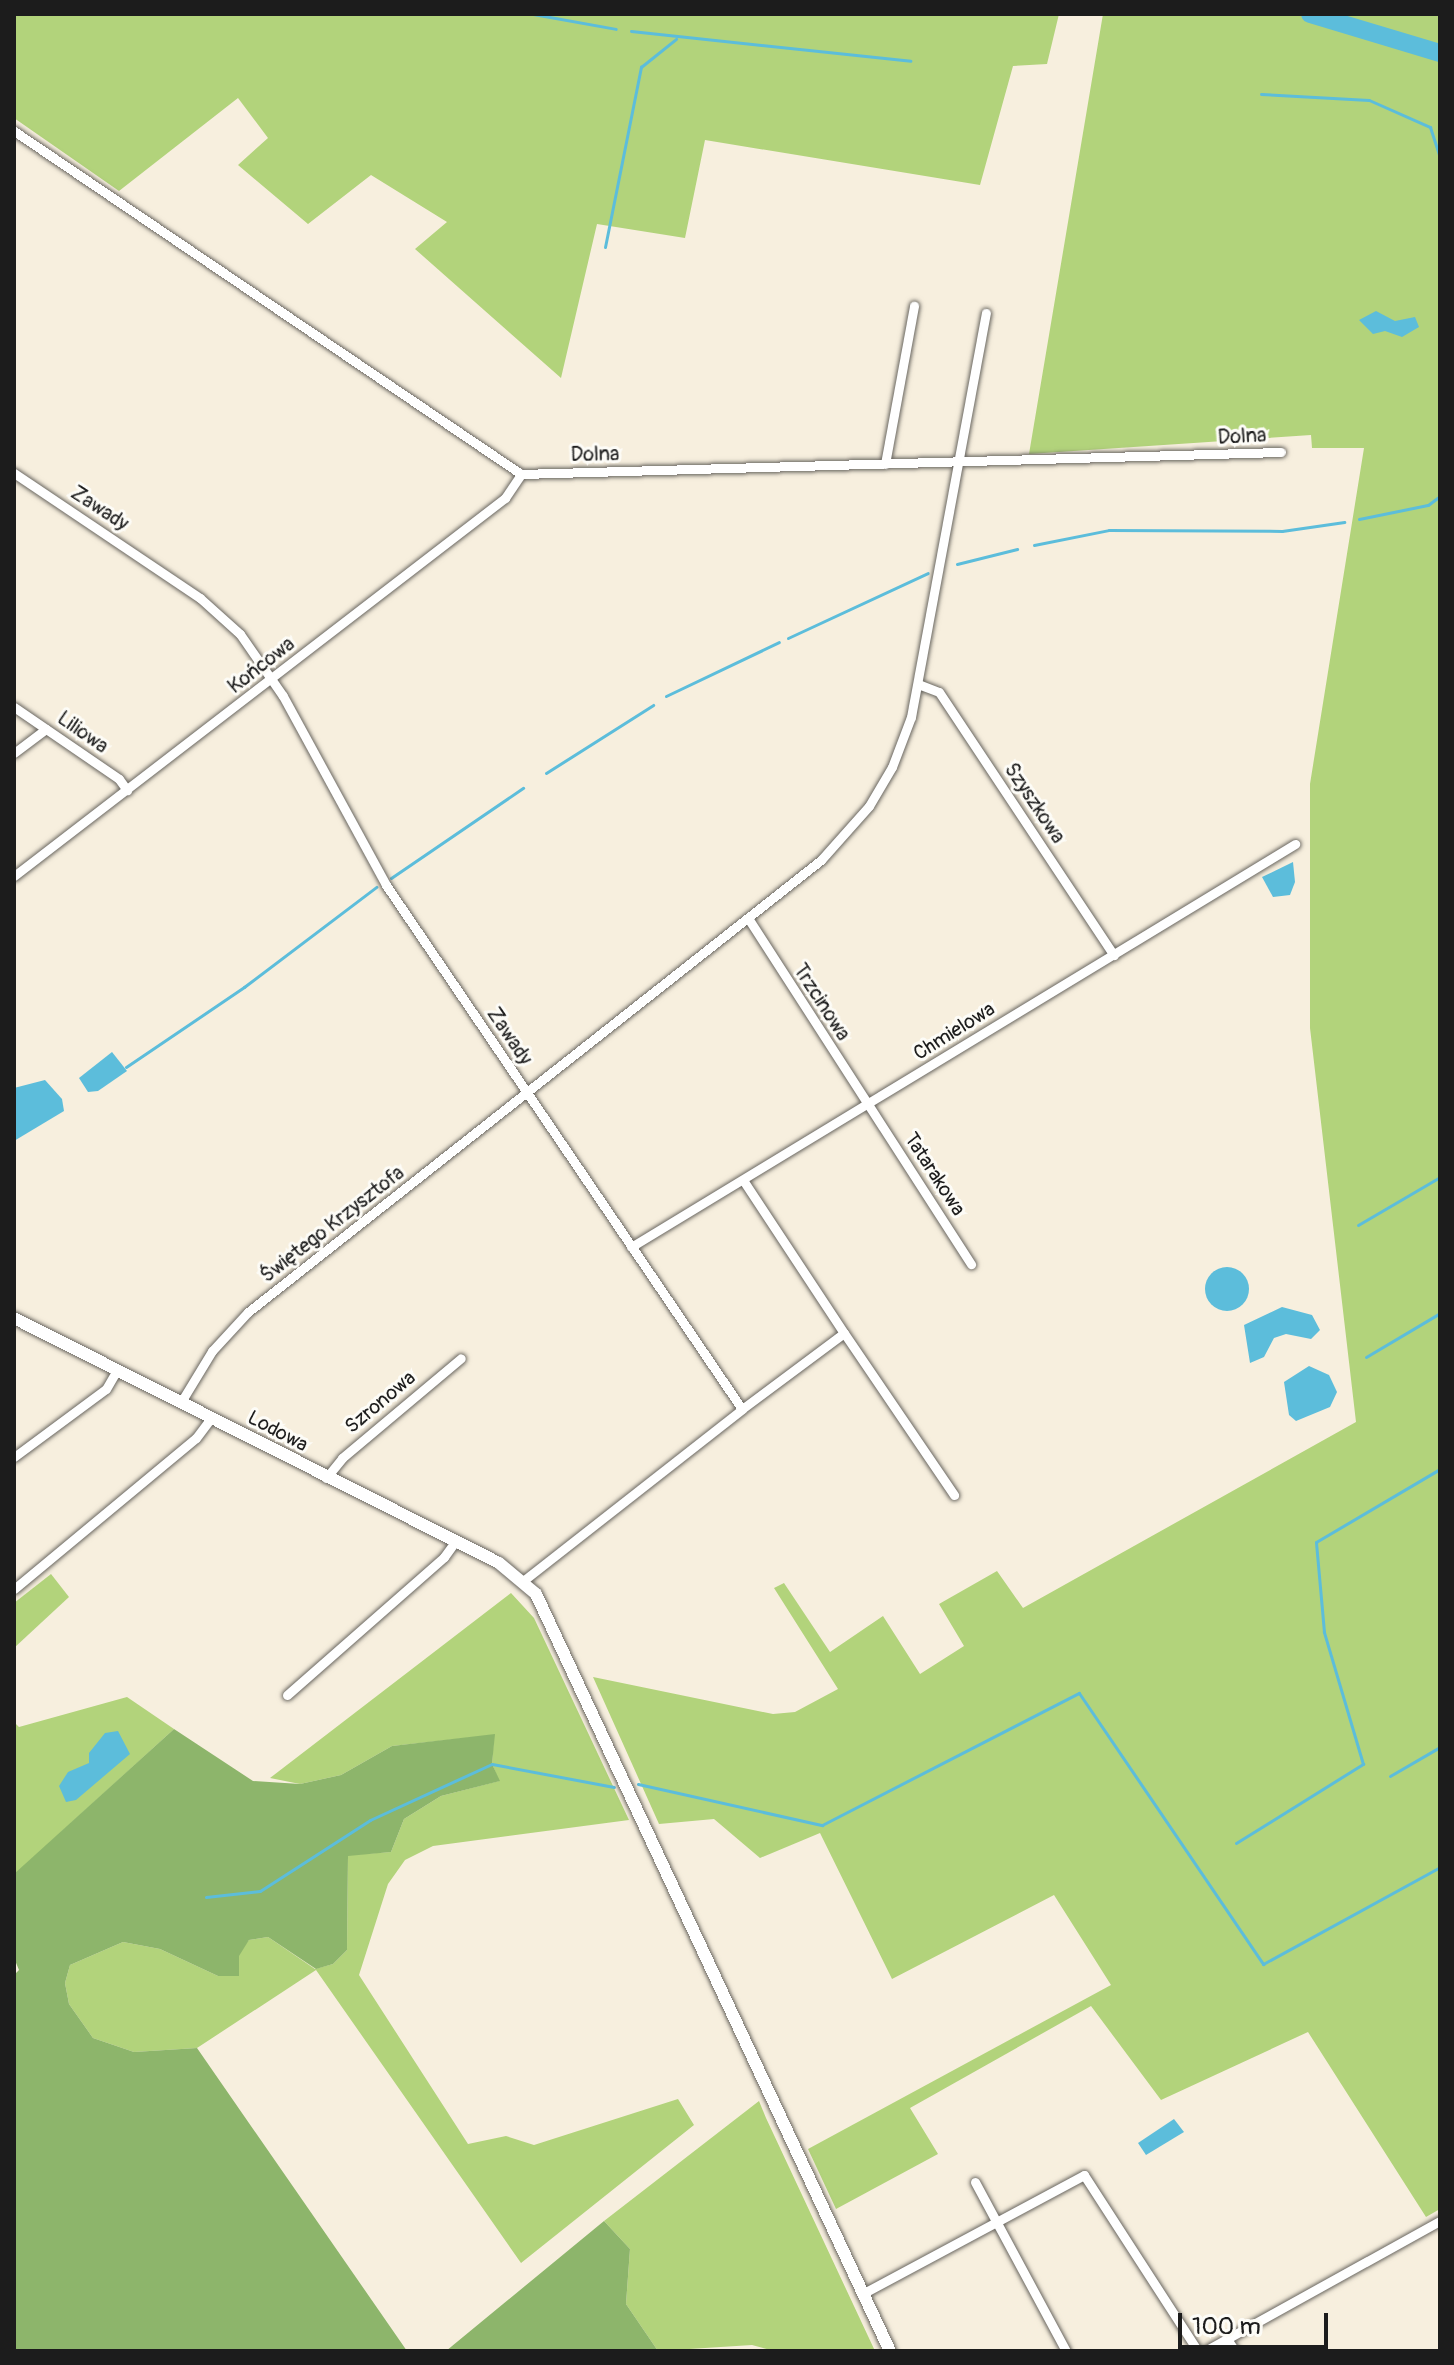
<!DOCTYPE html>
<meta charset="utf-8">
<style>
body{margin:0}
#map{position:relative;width:1454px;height:2365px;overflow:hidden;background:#f7efde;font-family:Pangolin,sans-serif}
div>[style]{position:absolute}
.green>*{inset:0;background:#b2d37b}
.forest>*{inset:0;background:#8db56b}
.water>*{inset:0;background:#5cbddb}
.round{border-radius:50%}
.stream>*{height:3px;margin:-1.5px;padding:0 1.5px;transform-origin:1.5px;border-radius:1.5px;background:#5cbddb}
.river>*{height:18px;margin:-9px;padding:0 9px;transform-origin:9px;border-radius:9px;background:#5cbddb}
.roads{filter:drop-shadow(0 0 2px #696660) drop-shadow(0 0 2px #696660)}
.street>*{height:9px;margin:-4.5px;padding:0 4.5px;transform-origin:4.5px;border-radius:4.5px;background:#fff}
.secondary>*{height:12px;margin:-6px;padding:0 6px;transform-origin:6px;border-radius:6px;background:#fff}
span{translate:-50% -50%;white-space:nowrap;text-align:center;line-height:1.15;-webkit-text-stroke:6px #fdfcf7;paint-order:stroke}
.street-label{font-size:20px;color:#1c1c1c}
.frame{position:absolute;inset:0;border:16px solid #1c1c1c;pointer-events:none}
.scale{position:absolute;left:1178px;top:2313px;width:150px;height:36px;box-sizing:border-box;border:4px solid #1c1c1c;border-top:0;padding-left:10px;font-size:24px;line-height:28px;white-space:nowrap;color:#1c1c1c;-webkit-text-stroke:6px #fdfcf7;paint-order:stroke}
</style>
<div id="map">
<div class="green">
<div style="clip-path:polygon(14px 14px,1059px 14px,1047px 64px,1013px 66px,980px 185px,705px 140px,685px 238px,597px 224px,561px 378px,415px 249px,447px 222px,371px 175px,308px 224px,238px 165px,268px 138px,238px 98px,119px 191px,14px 118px)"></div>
<div style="clip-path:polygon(1103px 14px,1440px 14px,1440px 2209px,1426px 2217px,1308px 2032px,1161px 2100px,1091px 2006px,910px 2108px,938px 2154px,836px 2209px,808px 2149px,1111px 1985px,1054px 1895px,892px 1979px,820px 1833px,760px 1858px,714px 1819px,659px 1824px,593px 1677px,773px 1714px,795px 1712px,838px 1689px,774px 1588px,784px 1583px,830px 1652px,883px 1616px,920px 1674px,964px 1646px,939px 1604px,997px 1571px,1023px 1608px,1356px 1422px,1310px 1028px,1310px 784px,1364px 448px,1312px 448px,1311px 435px,1029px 454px)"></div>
<div style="clip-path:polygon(51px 1574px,69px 1597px,14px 1648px,14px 1603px)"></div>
<div style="clip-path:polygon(511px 1593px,534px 1618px,629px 1820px,433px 1846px,405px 1860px,388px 1884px,359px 1975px,468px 2144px,506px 2136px,534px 2145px,678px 2099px,694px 2125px,521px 2263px,316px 1970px,197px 2048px,134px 2052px,93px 2038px,69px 2004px,65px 1983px,70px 1965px,123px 1942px,160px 1949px,218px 1976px,249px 1940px,268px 1937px,315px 1969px,333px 1964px,347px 1950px,348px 1855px,391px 1852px,404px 1819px,441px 1796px,499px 1781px,492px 1764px,494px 1735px,392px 1746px,341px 1775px,300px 1784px,270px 1778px)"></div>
<div style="clip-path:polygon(127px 1697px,174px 1729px,14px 1875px,14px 1722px,19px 1727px)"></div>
<div style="clip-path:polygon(759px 2101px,766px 2118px,875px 2351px,774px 2351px,752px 2345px,658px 2351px,626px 2304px,630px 2249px,604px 2221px)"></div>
</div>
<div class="forest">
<div style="clip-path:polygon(174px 1729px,253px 1781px,300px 1784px,341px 1775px,392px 1746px,495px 1734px,492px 1764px,500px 1781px,441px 1796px,404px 1819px,391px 1852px,348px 1856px,347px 1950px,333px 1964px,316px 1969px,268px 1937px,249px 1940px,239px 1956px,239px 1976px,218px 1976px,160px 1949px,123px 1942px,70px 1965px,65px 1983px,69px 2004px,93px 2038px,134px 2052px,197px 2048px,407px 2351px,14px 2351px,14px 1975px,19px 1970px,14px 1958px,14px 1874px)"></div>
<div style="clip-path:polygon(604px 2221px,630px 2249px,626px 2304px,658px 2351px,446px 2351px)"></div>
</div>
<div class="water">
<div style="clip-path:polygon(1376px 311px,1395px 321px,1415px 317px,1419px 327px,1402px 337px,1385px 331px,1373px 334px,1359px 320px)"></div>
<div style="clip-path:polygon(1293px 862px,1295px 882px,1290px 895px,1273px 897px,1262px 877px)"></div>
<div style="clip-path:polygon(112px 1052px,127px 1071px,98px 1091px,88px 1092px,79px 1078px)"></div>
<div style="clip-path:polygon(45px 1080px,62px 1099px,64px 1111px,14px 1141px,14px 1088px)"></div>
<div class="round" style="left:1205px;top:1267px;width:44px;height:44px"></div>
<div style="clip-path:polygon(1282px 1307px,1312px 1315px,1320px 1330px,1311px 1339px,1286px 1334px,1274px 1338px,1264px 1357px,1250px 1363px,1244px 1325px)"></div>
<div style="clip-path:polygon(1309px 1366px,1329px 1375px,1337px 1392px,1330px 1407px,1296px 1421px,1289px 1415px,1284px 1382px)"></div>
<div style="clip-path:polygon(118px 1731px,130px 1754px,76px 1800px,66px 1802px,59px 1786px,68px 1772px,89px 1763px,89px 1753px,105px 1733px)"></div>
<div style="clip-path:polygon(1174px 2119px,1184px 2132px,1146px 2155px,1138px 2143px)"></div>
</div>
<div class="stream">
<div style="left:533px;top:14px;width:84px;rotate:10.2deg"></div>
<div style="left:631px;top:31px;width:281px;rotate:6.1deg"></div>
<div style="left:1261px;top:94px;width:108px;rotate:3.2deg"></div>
<div style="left:1369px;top:100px;width:67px;rotate:23.9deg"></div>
<div style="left:1430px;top:127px;width:33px;rotate:72deg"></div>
<div style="left:605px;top:247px;width:184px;rotate:-78.7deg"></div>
<div style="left:641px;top:67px;width:45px;rotate:-38.7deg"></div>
<div style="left:1359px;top:519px;width:70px;rotate:-11.5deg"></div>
<div style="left:1428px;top:505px;width:15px;rotate:-37deg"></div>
<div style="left:1034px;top:545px;width:76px;rotate:-11.3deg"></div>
<div style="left:1109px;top:530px;width:173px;rotate:0.3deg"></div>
<div style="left:1282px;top:531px;width:63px;rotate:-8.3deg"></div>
<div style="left:957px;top:564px;width:62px;rotate:-14deg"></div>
<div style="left:788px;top:638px;width:154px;rotate:-24.9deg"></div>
<div style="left:666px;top:696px;width:125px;rotate:-25.5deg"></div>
<div style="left:546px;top:773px;width:127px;rotate:-32.4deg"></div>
<div style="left:391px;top:878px;width:160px;rotate:-34.3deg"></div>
<div style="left:126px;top:1067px;width:143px;rotate:-34.1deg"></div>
<div style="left:244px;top:987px;width:166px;rotate:-37.1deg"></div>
<div style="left:1358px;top:1225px;width:95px;rotate:-30.3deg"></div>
<div style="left:1366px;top:1357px;width:86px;rotate:-30.7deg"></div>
<div style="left:1390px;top:1776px;width:58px;rotate:-30.1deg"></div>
<div style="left:638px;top:1784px;width:189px;rotate:12.6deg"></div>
<div style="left:822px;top:1825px;width:289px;rotate:-27.2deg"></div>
<div style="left:1079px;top:1693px;width:328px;rotate:55.8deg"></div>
<div style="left:1263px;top:1964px;width:202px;rotate:-28.7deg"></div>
<div style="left:1236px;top:1843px;width:150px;rotate:-31.9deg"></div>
<div style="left:1363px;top:1764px;width:138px;rotate:-106.5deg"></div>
<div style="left:1324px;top:1632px;width:90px;rotate:-95.1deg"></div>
<div style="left:1316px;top:1542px;width:144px;rotate:-30.5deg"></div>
<div style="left:206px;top:1897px;width:54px;rotate:-6.3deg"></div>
<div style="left:260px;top:1891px;width:131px;rotate:-32.8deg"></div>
<div style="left:370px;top:1820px;width:134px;rotate:-24.7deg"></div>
<div style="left:492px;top:1764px;width:124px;rotate:10.7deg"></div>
</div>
<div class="river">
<div style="left:1310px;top:14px;width:136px;rotate:16.7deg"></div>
</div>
<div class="roads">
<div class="street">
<div style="left:14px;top:131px;width:612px;rotate:34.08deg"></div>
<div style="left:521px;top:474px;width:760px;rotate:-1.66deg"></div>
<div style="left:885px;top:464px;width:161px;rotate:-79.6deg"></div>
<div style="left:14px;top:473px;width:224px;rotate:33.9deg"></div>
<div style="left:200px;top:598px;width:54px;rotate:42deg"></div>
<div style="left:240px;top:634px;width:75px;rotate:55.3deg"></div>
<div style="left:283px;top:696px;width:215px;rotate:61.4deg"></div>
<div style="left:386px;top:885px;width:633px;rotate:55.81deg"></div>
<div style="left:742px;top:1409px;width:127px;rotate:-36.7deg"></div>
<div style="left:844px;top:1333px;width:196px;rotate:55.8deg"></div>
<div style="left:918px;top:684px;width:22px;rotate:21deg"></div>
<div style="left:939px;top:692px;width:316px;rotate:56.4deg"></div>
<div style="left:14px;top:707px;width:127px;rotate:34.4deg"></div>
<div style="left:119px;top:779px;width:14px;rotate:54deg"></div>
<div style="left:14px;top:753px;width:40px;rotate:-37deg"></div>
<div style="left:14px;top:876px;width:620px;rotate:-37.59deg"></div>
<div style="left:505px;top:498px;width:29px;rotate:-56deg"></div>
<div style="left:748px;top:918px;width:412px;rotate:57.2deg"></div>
<div style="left:743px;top:1180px;width:183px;rotate:56.6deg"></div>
<div style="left:631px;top:1247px;width:777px;rotate:-31.25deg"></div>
<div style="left:181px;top:1402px;width:60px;rotate:-58.7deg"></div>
<div style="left:212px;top:1351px;width:53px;rotate:-47.3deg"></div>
<div style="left:248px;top:1312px;width:730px;rotate:-38.27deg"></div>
<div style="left:821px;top:860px;width:72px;rotate:-48.4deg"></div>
<div style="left:869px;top:806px;width:45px;rotate:-59.5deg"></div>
<div style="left:892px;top:767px;width:53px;rotate:-69.2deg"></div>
<div style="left:911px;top:717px;width:411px;rotate:-79.5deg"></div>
<div style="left:14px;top:1457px;width:114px;rotate:-36.5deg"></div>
<div style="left:106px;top:1389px;width:22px;rotate:-60deg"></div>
<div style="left:326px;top:1478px;width:26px;rotate:-51deg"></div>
<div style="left:342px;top:1458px;width:155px;rotate:-40deg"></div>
<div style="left:523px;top:1581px;width:278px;rotate:-38.1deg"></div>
<div style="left:14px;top:1589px;width:236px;rotate:-39.7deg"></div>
<div style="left:196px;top:1438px;width:25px;rotate:-53deg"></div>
<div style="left:287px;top:1695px;width:209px;rotate:-41.3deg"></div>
<div style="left:444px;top:1557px;width:19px;rotate:-54deg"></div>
<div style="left:975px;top:2182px;width:192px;rotate:61.7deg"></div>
<div style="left:862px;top:2294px;width:252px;rotate:-28.2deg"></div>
<div style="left:1084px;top:2175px;width:210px;rotate:57.1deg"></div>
<div style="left:1227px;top:2339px;width:14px;rotate:56deg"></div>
<div style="left:1205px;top:2351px;width:269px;rotate:-29deg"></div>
</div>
<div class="secondary">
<div style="left:14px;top:1318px;width:543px;rotate:26.8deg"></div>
<div style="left:499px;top:1563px;width:48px;rotate:40deg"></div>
<div style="left:536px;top:1594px;width:836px;rotate:64.94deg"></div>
</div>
</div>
<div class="street-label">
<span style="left:1242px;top:436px;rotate:-3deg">Dolna</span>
<span style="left:595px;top:454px;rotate:-1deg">Dolna</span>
<span style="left:100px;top:508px;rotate:33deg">Zawady</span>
<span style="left:261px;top:665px;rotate:-38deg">Końcowa</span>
<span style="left:83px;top:732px;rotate:35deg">Liliowa</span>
<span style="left:1035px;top:803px;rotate:56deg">Szyszkowa</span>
<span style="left:822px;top:1002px;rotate:57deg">Trzcinowa</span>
<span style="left:954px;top:1031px;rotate:-32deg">Chmielowa</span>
<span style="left:510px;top:1036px;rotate:56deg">Zawady</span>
<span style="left:935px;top:1174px;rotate:57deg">Tatarakowa</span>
<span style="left:332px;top:1224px;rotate:-38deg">Świętego Krzysztofa</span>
<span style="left:380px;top:1402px;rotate:-40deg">Szronowa</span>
<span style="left:278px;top:1431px;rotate:28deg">Lodowa</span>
</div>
<div class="frame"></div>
<div class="scale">100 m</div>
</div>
